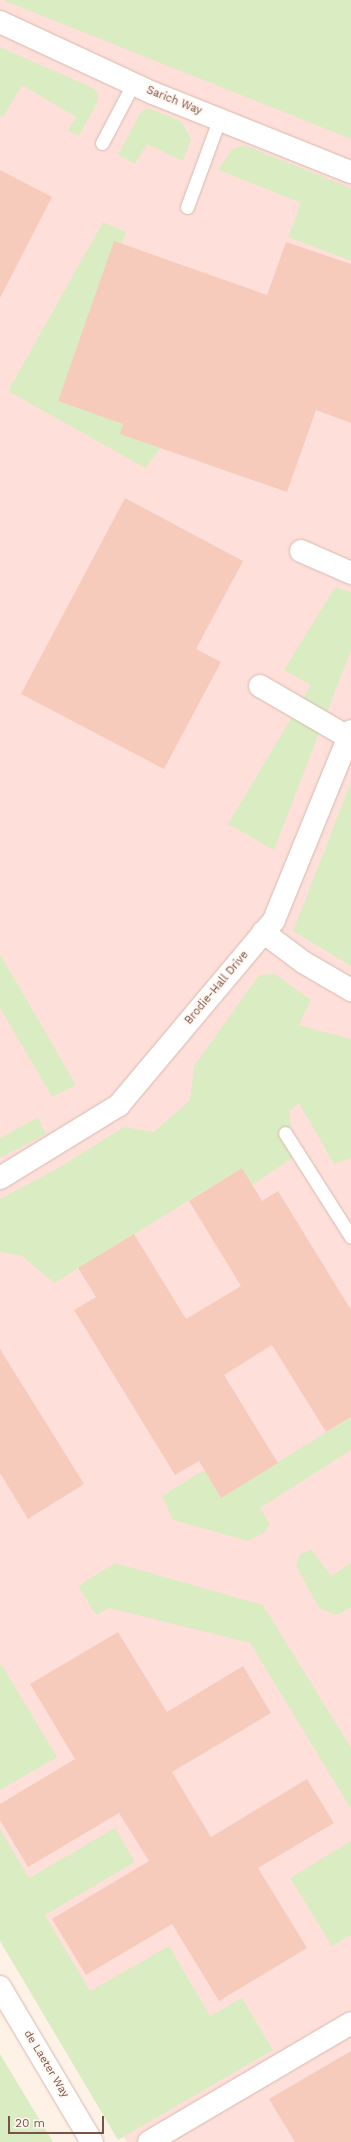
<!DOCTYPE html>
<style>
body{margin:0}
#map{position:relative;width:351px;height:2142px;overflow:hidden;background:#fef1e6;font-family:"Work Sans",sans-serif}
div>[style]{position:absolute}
.commercial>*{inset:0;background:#ffdfd9}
.green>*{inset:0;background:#daedc2}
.building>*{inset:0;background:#f6cbbb}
.roads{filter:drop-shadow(0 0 1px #d4b9ad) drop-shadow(0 0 1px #d4b9ad)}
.service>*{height:13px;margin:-6.5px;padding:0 6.5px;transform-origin:6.5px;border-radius:6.5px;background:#fff}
.minor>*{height:22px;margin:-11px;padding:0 11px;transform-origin:11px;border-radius:11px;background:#fff}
span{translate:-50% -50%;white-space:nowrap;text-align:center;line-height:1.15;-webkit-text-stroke:3.5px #fff6ee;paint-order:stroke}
.street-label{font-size:11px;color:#7a5348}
.scale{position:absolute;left:8px;top:2116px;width:96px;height:18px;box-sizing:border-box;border:2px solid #7a5348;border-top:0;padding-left:5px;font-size:12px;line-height:14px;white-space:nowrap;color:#7a5348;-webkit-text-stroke:3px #fff6ee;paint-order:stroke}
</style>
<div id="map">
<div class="commercial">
<div style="clip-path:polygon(0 0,351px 0,351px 2142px,127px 2142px,0 1929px)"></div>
</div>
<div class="green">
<div style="clip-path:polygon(6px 0,351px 0,351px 139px,5px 1px)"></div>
<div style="clip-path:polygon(0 47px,93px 88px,98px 93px,98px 101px,79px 136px,68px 131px,76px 117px,22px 85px,3px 117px,0 115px)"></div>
<div style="clip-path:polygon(145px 109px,150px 109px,181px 121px,191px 139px,183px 161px,147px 144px,135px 164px,118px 155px,140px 113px)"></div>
<div style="clip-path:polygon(244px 145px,351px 188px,351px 261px,288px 237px,301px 203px,218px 170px,232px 149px)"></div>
<div style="clip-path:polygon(103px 222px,126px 232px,71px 386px,175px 430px,145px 468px,8px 391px)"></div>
<div style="clip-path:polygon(335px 587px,351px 592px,351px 650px,274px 850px,228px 824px,311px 685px,284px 670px)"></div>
<div style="clip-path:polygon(351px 782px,351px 966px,293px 931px)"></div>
<div style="clip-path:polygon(0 954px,76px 1085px,52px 1097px,0 1008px)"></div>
<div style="clip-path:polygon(275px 974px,311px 1000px,299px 1025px,351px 1039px,351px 1158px,334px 1164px,299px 1103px,289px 1111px,295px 1156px,252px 1185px,242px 1168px,54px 1283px,22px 1256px,0 1252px,0 1199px,60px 1167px,124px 1127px,154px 1132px,190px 1100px,194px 1066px,259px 975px)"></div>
<div style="clip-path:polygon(38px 1117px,46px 1134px,0 1158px,0 1138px)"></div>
<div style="clip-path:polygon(351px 1417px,351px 1450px,260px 1508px,270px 1524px,265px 1532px,248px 1541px,173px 1520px,162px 1496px,204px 1470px,221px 1497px)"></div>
<div style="clip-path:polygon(311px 1549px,331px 1576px,351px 1563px,351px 1608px,336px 1615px,319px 1608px,296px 1566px,300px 1554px)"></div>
<div style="clip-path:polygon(115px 1563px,263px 1605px,351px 1748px,351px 1809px,250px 1643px,109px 1608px,96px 1615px,78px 1586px)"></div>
<div style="clip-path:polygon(1px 1664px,57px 1757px,0 1790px,0 1665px)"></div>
<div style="clip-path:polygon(115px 1828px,135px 1862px,45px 1915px,90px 1991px,169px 1946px,210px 2016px,242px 1998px,273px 2050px,118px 2140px,0 1941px,0 1829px,29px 1878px)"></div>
<div style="clip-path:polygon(351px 1841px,351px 1935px,332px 1946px,290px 1878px)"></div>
<div style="clip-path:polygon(0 2054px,53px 2142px,0 2142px)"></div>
</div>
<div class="building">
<div style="clip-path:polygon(0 170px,52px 197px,0 298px)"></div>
<div style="clip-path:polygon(114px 241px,267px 295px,286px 242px,351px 264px,351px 423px,316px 410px,287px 492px,120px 434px,123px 424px,58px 401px)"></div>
<div style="clip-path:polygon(125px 498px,243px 561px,196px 649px,221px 662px,164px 769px,21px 694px)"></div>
<div style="clip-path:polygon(242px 1168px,262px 1201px,278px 1191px,351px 1310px,351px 1417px,326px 1432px,272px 1345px,224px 1375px,278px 1463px,221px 1498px,199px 1461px,175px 1475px,74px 1310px,96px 1297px,78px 1268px,134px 1234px,186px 1319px,241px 1286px,189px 1201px)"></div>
<div style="clip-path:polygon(0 1349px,84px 1484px,28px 1519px,0 1473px)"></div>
<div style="clip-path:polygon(118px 1632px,167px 1712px,243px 1666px,271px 1713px,172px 1772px,211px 1837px,307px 1779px,334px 1823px,258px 1868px,307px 1948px,219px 2001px,172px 1924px,86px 1975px,52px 1919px,149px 1861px,119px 1813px,28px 1867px,0 1820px,0 1804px,75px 1759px,30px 1684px)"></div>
<div style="clip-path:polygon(351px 2051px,351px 2142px,295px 2142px,269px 2099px)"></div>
</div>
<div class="roads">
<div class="service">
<div style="left:102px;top:143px;width:67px;rotate:-62.3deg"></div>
<div style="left:187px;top:207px;width:93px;rotate:-69.8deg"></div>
<div style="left:285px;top:1133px;width:123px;rotate:57.6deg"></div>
</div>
<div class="minor">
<div style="left:0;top:22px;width:169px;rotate:24.9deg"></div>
<div style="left:153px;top:93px;width:213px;rotate:21.8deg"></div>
<div style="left:301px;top:551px;width:55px;rotate:23.7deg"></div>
<div style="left:260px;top:686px;width:102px;rotate:30.1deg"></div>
<div style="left:263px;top:932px;width:50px;rotate:36.9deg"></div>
<div style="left:303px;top:962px;width:56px;rotate:30.3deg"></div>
<div style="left:0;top:1178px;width:140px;rotate:-31.5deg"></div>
<div style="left:119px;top:1105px;width:241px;rotate:-50deg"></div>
<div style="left:274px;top:920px;width:204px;rotate:-67.8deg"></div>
<div style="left:0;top:1987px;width:180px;rotate:59.3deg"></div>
<div style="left:149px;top:2142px;width:234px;rotate:-30.5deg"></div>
</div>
</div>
<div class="street-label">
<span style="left:174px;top:101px;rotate:22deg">Sarich Way</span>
<span style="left:217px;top:988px;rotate:-50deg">Brodie-Hall Drive</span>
<span style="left:46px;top:2064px;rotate:59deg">de Laeter Way</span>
</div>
<div class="scale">20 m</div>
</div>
